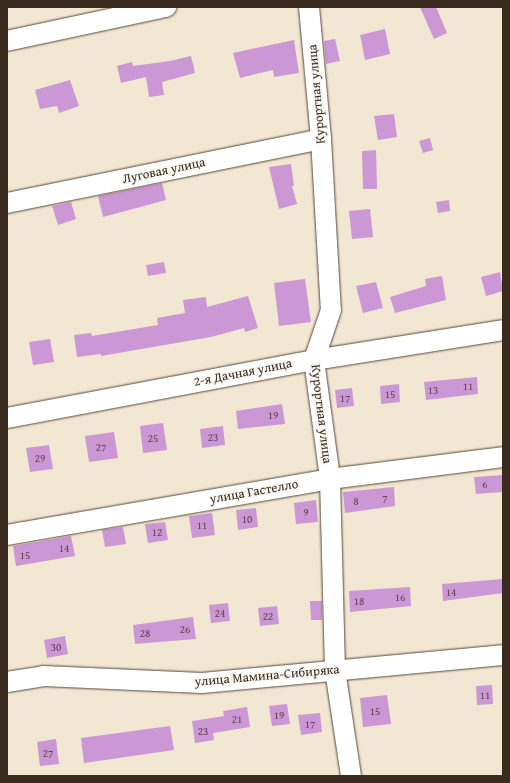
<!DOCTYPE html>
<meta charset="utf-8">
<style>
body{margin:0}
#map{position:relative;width:510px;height:783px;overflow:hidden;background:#f2e7d2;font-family:"Gentium Book Plus",serif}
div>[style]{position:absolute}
.building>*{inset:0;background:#cb97d4}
.roads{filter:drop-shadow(0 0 1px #564639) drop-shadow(0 0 1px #564639)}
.minor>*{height:20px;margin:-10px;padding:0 10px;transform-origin:10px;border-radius:10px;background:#fff}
span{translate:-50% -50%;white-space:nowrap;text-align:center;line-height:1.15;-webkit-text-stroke:3.5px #f6f6f2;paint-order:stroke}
.number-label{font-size:11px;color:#5f454c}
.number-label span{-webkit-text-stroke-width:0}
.street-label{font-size:13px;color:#3b2a1e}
.frame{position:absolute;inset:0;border:8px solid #3b2a1e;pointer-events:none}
</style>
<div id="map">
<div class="building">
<div style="clip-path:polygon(420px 7px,436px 7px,447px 33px,434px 39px)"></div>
<div style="clip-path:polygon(385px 29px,390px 54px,365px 60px,360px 35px)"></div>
<div style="clip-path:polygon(335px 39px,340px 61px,326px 64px,324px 41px)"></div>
<div style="clip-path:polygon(294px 40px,299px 73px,274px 77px,273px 70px,240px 78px,233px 53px)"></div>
<div style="clip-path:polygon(191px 56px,195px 73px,162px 82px,164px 95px,149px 97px,146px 77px,121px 83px,117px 66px,132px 62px,133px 66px,170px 61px)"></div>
<div style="clip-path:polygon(70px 80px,79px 106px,59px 113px,57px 106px,40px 109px,35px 90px)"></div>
<div style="clip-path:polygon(394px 114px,397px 137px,378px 140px,374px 116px)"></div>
<div style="clip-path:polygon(430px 138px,433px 150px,423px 153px,419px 141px)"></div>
<div style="clip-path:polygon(376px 150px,377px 189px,363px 189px,362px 151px)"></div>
<div style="clip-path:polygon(291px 164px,294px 186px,292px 186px,297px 204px,279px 209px,269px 167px)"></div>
<div style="clip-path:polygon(162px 183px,166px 200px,103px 217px,98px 196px)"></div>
<div style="clip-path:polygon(449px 200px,450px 211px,438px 213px,436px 202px)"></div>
<div style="clip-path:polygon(71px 202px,76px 219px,58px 225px,52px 206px)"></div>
<div style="clip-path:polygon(370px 209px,373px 237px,352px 239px,349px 211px)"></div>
<div style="clip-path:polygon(164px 262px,166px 273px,148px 276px,146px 265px)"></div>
<div style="clip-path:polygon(500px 272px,503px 291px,486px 296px,481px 277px)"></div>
<div style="clip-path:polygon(442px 276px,446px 300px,395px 313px,390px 297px,426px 286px,425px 279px)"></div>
<div style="clip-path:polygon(305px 279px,311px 322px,279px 326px,274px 283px)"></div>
<div style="clip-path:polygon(376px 282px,383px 308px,363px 313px,356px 286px)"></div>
<div style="clip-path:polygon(248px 296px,258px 328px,245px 332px,244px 328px,211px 337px,101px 356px,101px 354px,77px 357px,74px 335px,91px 333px,92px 336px,158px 325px,157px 318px,185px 313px,183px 300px,206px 297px,207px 307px)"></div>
<div style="clip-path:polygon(50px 339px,54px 362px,33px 365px,29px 342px)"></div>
<div style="clip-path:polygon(477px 377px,478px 394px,426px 400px,424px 382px)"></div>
<div style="clip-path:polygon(399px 384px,400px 402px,381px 404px,380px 386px)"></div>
<div style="clip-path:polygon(352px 388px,354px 406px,337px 408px,335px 390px)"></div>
<div style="clip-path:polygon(282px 404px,285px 424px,238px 429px,236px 411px)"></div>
<div style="clip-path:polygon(163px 423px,167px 450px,143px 453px,140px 426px)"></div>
<div style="clip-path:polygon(223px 426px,225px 445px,202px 448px,200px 429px)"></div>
<div style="clip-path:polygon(114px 432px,118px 458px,89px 462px,85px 436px)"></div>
<div style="clip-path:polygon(49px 445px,53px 469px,30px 472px,26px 448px)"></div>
<div style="clip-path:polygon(503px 475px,503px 492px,476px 494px,474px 477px)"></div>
<div style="clip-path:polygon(394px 487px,395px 506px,345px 513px,343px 492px)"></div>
<div style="clip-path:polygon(316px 500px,318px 522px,296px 524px,294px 503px)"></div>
<div style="clip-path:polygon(256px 508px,258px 527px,238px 530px,236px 510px)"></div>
<div style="clip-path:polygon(212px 513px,215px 535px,192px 538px,189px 516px)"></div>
<div style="clip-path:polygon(165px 522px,168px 540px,148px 543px,145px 524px)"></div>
<div style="clip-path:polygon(123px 527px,126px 544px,105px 547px,102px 530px)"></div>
<div style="clip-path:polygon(71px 536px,75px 556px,16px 566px,13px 546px)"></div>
<div style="clip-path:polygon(503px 579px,503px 593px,443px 601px,442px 584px)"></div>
<div style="clip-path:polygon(410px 587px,411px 606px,350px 612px,349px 591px)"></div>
<div style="clip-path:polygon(310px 601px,322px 601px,322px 620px,311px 620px)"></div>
<div style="clip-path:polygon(228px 603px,230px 621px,211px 623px,209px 605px)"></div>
<div style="clip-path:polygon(277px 606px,279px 624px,260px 626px,258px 608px)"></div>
<div style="clip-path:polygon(193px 617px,196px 639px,135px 644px,133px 625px)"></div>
<div style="clip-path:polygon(65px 636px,68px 654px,47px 658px,44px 640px)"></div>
<div style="clip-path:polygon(492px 685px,493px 704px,477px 705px,476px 686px)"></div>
<div style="clip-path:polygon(387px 695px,391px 724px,363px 727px,360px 698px)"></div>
<div style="clip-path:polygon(287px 704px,290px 724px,272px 726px,269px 706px)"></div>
<div style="clip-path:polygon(247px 707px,250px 727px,213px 733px,214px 740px,195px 743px,192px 721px,224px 716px,223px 711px)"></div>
<div style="clip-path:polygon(320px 713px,322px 732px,301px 735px,298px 715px)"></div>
<div style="clip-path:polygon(170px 726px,174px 750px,84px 763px,81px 738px)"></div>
<div style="clip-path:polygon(56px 739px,59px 764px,40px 766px,37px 742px)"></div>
</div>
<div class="roads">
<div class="minor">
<div style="left:309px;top:7px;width:133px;rotate:84.8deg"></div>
<div style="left:321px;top:139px;width:171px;rotate:86.7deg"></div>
<div style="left:331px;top:310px;width:53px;rotate:108.8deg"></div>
<div style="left:314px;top:360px;width:120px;rotate:82.3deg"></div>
<div style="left:330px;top:479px;width:191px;rotate:88.5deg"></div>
<div style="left:335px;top:670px;width:107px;rotate:81.4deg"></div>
<div style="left:7px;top:41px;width:163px;rotate:-12.1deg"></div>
<div style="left:7px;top:203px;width:320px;rotate:-11.5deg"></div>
<div style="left:7px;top:418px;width:312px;rotate:-10.7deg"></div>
<div style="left:314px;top:360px;width:191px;rotate:-9deg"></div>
<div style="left:7px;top:535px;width:328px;rotate:-9.8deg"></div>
<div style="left:330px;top:479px;width:174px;rotate:-7.2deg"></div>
<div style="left:7px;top:682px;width:36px;rotate:-9deg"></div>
<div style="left:43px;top:676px;width:159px;rotate:2.5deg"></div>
<div style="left:202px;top:683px;width:302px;rotate:-5.3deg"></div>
</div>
</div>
<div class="number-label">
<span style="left:468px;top:386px">11</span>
<span style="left:433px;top:390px">13</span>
<span style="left:390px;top:394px">15</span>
<span style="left:345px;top:398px">17</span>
<span style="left:273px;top:415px">19</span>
<span style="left:213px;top:437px">23</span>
<span style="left:153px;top:438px">25</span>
<span style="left:101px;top:447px">27</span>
<span style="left:40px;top:458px">29</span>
<span style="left:485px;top:484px">6</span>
<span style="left:385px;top:498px">7</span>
<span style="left:356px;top:501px">8</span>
<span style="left:306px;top:512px">9</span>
<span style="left:247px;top:519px">10</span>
<span style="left:202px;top:525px">11</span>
<span style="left:157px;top:532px">12</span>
<span style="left:64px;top:548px">14</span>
<span style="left:25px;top:555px">15</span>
<span style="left:451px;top:592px">14</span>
<span style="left:400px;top:597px">16</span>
<span style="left:359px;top:601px">18</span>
<span style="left:220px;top:613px">24</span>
<span style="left:268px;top:616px">22</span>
<span style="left:185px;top:629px">26</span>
<span style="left:145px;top:633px">28</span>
<span style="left:56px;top:647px">30</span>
<span style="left:485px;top:695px">11</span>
<span style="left:375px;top:711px">15</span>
<span style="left:279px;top:715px">19</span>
<span style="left:237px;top:719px">21</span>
<span style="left:310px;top:724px">17</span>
<span style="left:203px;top:731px">23</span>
<span style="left:48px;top:753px">27</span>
</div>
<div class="street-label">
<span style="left:317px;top:94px;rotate:-95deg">Курортная улица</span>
<span style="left:164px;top:171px;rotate:-12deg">Луговая улица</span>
<span style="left:243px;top:373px;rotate:-11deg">2-я Дачная улица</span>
<span style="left:321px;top:414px;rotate:83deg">Курортная улица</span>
<span style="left:254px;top:492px;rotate:-10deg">улица Гастелло</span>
<span style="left:267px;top:676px;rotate:-5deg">улица Мамина-Сибиряка</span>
</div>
<div class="frame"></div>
</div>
